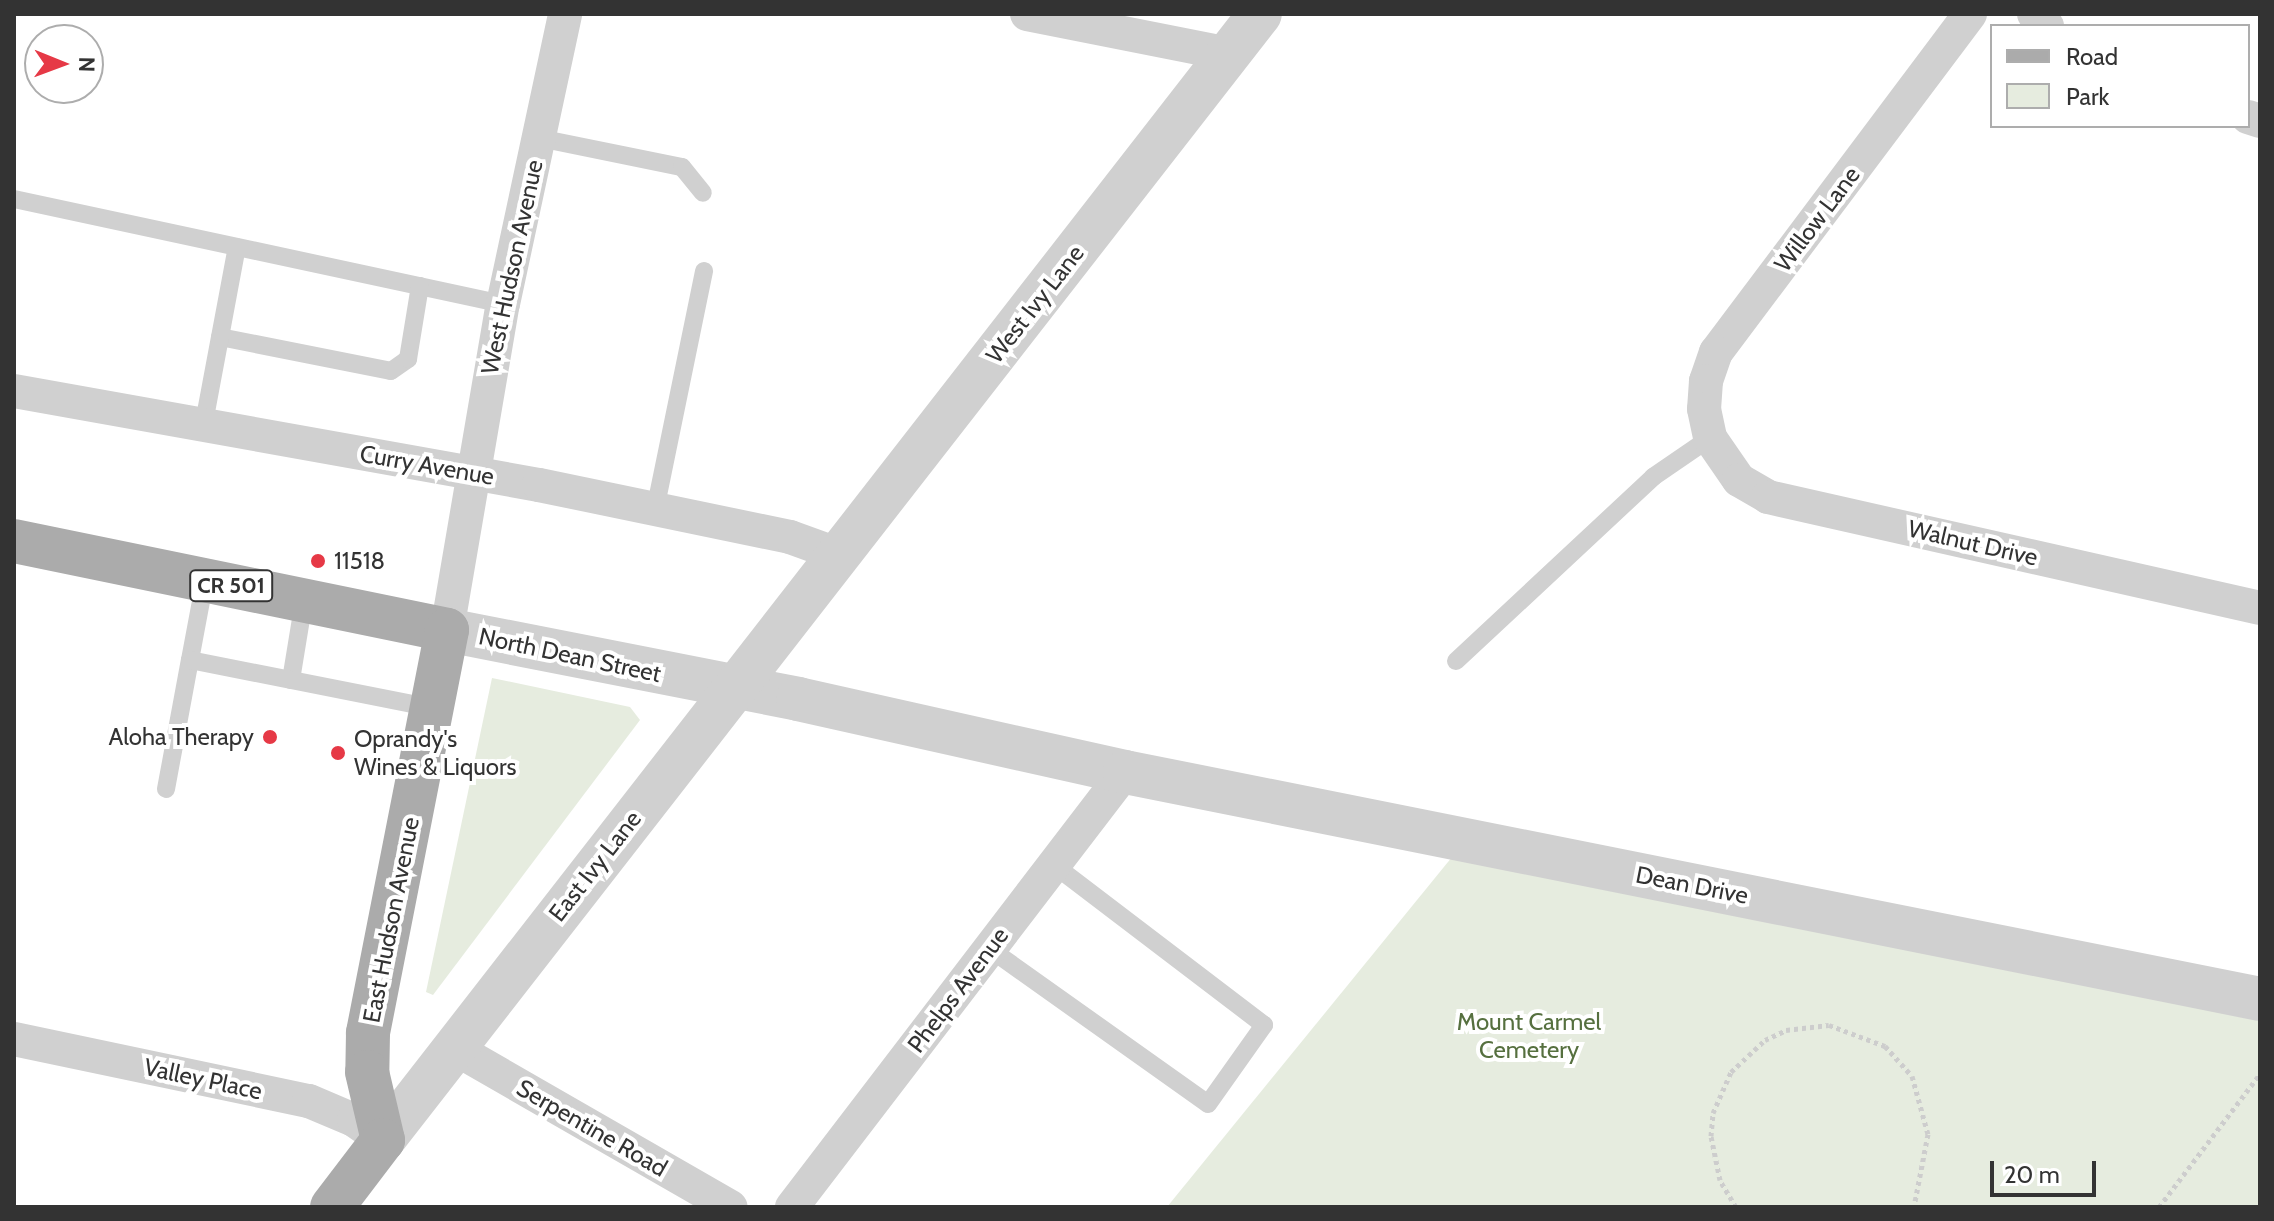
<!DOCTYPE html>
<style>
body{margin:0}
#map{position:relative;width:2274px;height:1221px;overflow:hidden;background:#fff;font-family:Cabin,sans-serif}
div>[style]{position:absolute}
.green>*{inset:0;background:#e6ecdf}
.path>*{height:5px;margin-top:-2.5px;transform-origin:0;background:repeating-linear-gradient(90deg,#cdcdcd 0 4px,transparent 0 8px)}
.service>*{height:18px;margin:-9px;padding:0 9px;transform-origin:9px;border-radius:9px;background:#d0d0d0}
.minor>*{height:34px;margin:-17px;padding:0 17px;transform-origin:17px;border-radius:17px;background:#d0d0d0}
.tertiary>*{height:44px;margin:-22px;padding:0 22px;transform-origin:22px;border-radius:22px;background:#d0d0d0}
.primary>*{height:44px;margin:-22px;padding:0 22px;transform-origin:22px;border-radius:22px;background:#ababab}
.dots>*{width:22px;height:22px;translate:-50% -50%;box-sizing:border-box;border:4px solid #fff;border-radius:50%}
span{translate:-50% -50%;white-space:nowrap;text-align:center;line-height:1.15;-webkit-text-stroke:8px #fff;paint-order:stroke}
.shield-label span{padding:2px 6px;background:#fff;border:2px solid;border-radius:6px;-webkit-text-stroke-width:0}
.shield-label{font-size:22px;color:#333;font-weight:700}
.street-label{font-size:24px;color:#333}
.poi-label{font-size:24px;color:#333}
.left{translate:0 -50%;text-align:left}
.right{translate:-100% -50%;text-align:right}
.park-label{font-size:24px;color:#56703f}
.frame{position:absolute;inset:0;border:16px solid #333;pointer-events:none}
.legend{position:absolute;left:1990px;top:24px;width:260px;height:104px;box-sizing:border-box;background:#fff;border:2px solid #adadad;margin:0;padding:10px 14px;list-style:none;font-size:24px;color:#333}
.legend li{display:flex;align-items:center;gap:16px;height:40px}
.legend b{width:40px;border:2px solid #adadad}
.north{position:absolute;left:24px;top:24px;width:80px;height:80px;box-sizing:border-box;background:#fff;border:2px solid #adadad;border-radius:50%;rotate:91deg;font-size:22px;font-weight:700;line-height:32px;text-align:center;color:#333}
.north::after{content:'';display:block;margin:auto;width:28px;height:36px;background:#e63946;clip-path:polygon(50% 0,100% 100%,50% 72%,0 100%)}
.scale{position:absolute;left:1990px;top:1161px;width:106px;height:36px;box-sizing:border-box;border:4px solid #333;border-top:0;padding-left:10px;font-size:24px;line-height:28px;white-space:nowrap;color:#333;-webkit-text-stroke:6px #fff;paint-order:stroke}
</style>
<div id="map">
<div class="green">
<div style="clip-path:polygon(492px 678px,630px 707px,640px 720px,433px 995px,426px 992px)"></div>
<div style="clip-path:polygon(1461px 846px,2260px 1013px,2260px 1207px,1167px 1207px)"></div>
</div>
<div class="path">
<div style="left:1736px;top:1207px;width:31px;rotate:-121deg"></div>
<div style="left:1720px;top:1180px;width:45px;rotate:-101.6deg"></div>
<div style="left:1711px;top:1136px;width:23px;rotate:-85deg"></div>
<div style="left:1713px;top:1113px;width:45px;rotate:-66.3deg"></div>
<div style="left:1731px;top:1072px;width:47px;rotate:-43.3deg"></div>
<div style="left:1765px;top:1040px;width:23px;rotate:-25deg"></div>
<div style="left:1786px;top:1030px;width:43px;rotate:-6.6deg"></div>
<div style="left:1829px;top:1025px;width:60px;rotate:20.6deg"></div>
<div style="left:1885px;top:1046px;width:40px;rotate:48deg"></div>
<div style="left:1912px;top:1076px;width:60px;rotate:74.6deg"></div>
<div style="left:1928px;top:1134px;width:74px;rotate:100.9deg"></div>
<div style="left:2159px;top:1207px;width:167px;rotate:-52.8deg"></div>
</div>
<div class="service">
<div style="left:539px;top:138px;width:146px;rotate:11.5deg"></div>
<div style="left:682px;top:167px;width:33px;rotate:51deg"></div>
<div style="left:14px;top:199px;width:500px;rotate:12.12deg"></div>
<div style="left:220px;top:337px;width:174px;rotate:11.2deg"></div>
<div style="left:391px;top:371px;width:21px;rotate:-35deg"></div>
<div style="left:408px;top:359px;width:74px;rotate:-80.7deg"></div>
<div style="left:203px;top:428px;width:184px;rotate:-79.4deg"></div>
<div style="left:655px;top:510px;width:244px;rotate:-78.4deg"></div>
<div style="left:190px;top:660px;width:81px;rotate:-79.4deg"></div>
<div style="left:1456px;top:661px;width:270px;rotate:-43deg"></div>
<div style="left:1653px;top:477px;width:69px;rotate:-34.4deg"></div>
<div style="left:291px;top:680px;width:80px;rotate:-80.7deg"></div>
<div style="left:166px;top:789px;width:131px;rotate:-79.5deg"></div>
<div style="left:190px;top:660px;width:248px;rotate:11.2deg"></div>
<div style="left:990px;top:949px;width:267px;rotate:35.4deg"></div>
<div style="left:1208px;top:1104px;width:97px;rotate:-54.7deg"></div>
<div style="left:1264px;top:1025px;width:264px;rotate:-142.7deg"></div>
</div>
<div class="minor">
<div style="left:1027px;top:14px;width:206px;rotate:11.2deg"></div>
<div style="left:1970px;top:14px;width:423px;rotate:126.9deg"></div>
<div style="left:1716px;top:352px;width:31px;rotate:109deg"></div>
<div style="left:1706px;top:381px;width:28px;rotate:94deg"></div>
<div style="left:1704px;top:409px;width:30px;rotate:78deg"></div>
<div style="left:1710px;top:438px;width:51px;rotate:55.4deg"></div>
<div style="left:1739px;top:480px;width:34px;rotate:30deg"></div>
<div style="left:1768px;top:497px;width:504px;rotate:12.71deg"></div>
<div style="left:2034px;top:14px;width:18px;rotate:43deg"></div>
<div style="left:2248px;top:117px;width:13px;rotate:18deg"></div>
<div style="left:14px;top:391px;width:533px;rotate:10.15deg"></div>
<div style="left:539px;top:485px;width:256px;rotate:11.7deg"></div>
<div style="left:790px;top:537px;width:50px;rotate:19.9deg"></div>
<div style="left:447px;top:630px;width:331px;rotate:-80.3deg"></div>
<div style="left:503px;top:304px;width:297px;rotate:-77.9deg"></div>
<div style="left:14px;top:1039px;width:301px;rotate:11.9deg"></div>
<div style="left:309px;top:1101px;width:49px;rotate:22.9deg"></div>
<div style="left:354px;top:1120px;width:35px;rotate:35deg"></div>
<div style="left:454px;top:1048px;width:319px;rotate:29.9deg"></div>
<div style="left:792px;top:1207px;width:548px;rotate:-52.57deg"></div>
</div>
<div class="tertiary">
<div style="left:447px;top:630px;width:358px;rotate:11.1deg"></div>
<div style="left:798px;top:699px;width:335px;rotate:12.6deg"></div>
<div style="left:1125px;top:772px;width:1157px;rotate:11.31deg"></div>
<div style="left:383px;top:1140px;width:1427px;rotate:-52.09deg"></div>
</div>
<div class="primary">
<div style="left:14px;top:541px;width:442px;rotate:11.6deg"></div>
<div style="left:447px;top:630px;width:411px;rotate:101.1deg"></div>
<div style="left:368px;top:1033px;width:39px;rotate:91deg"></div>
<div style="left:367px;top:1072px;width:70px;rotate:76.8deg"></div>
<div style="left:383px;top:1140px;width:84px;rotate:127.3deg"></div>
</div>
<div class="dots">
<div style="left:318px;top:561px;background:#e63946"></div>
<div style="left:270px;top:737px;background:#e63946"></div>
<div style="left:338px;top:753px;background:#e63946"></div>
</div>
<div class="shield-label">
<span style="left:231px;top:586px">CR 501</span>
</div>
<div class="street-label">
<span style="left:1817px;top:219px;rotate:-53deg">Willow Lane</span>
<span style="left:512px;top:267px;rotate:-78deg">West Hudson Avenue</span>
<span style="left:1035px;top:304px;rotate:-52deg">West Ivy Lane</span>
<span style="left:427px;top:465px;rotate:10deg">Curry Avenue</span>
<span style="left:1973px;top:543px;rotate:13deg">Walnut Drive</span>
<span style="left:570px;top:655px;rotate:12deg">North Dean Street</span>
<span style="left:595px;top:866px;rotate:-52deg">East Ivy Lane</span>
<span style="left:1692px;top:885px;rotate:11deg">Dean Drive</span>
<span style="left:391px;top:920px;rotate:-79deg">East Hudson Avenue</span>
<span style="left:958px;top:990px;rotate:-53deg">Phelps Avenue</span>
<span style="left:203px;top:1079px;rotate:12deg">Valley Place</span>
<span style="left:592px;top:1128px;rotate:30deg">Serpentine Road</span>
</div>
<div class="poi-label">
<span class="left" style="left:334px;top:561px">11518</span>
<span class="right" style="left:254px;top:737px">Aloha Therapy</span>
<span class="left" style="left:354px;top:753px">Oprandy's<br>Wines &amp; Liquors</span>
</div>
<div class="park-label">
<span style="left:1529px;top:1036px">Mount Carmel<br>Cemetery</span>
</div>
<div class="frame"></div>
<ul class="legend">
<li><b style="height:10px;background:#ababab"></b>Road</li>
<li><b style="height:22px;background:#e6ecdf"></b>Park</li>
</ul>
<div class="north">N</div>
<div class="scale">20 m</div>
</div>
